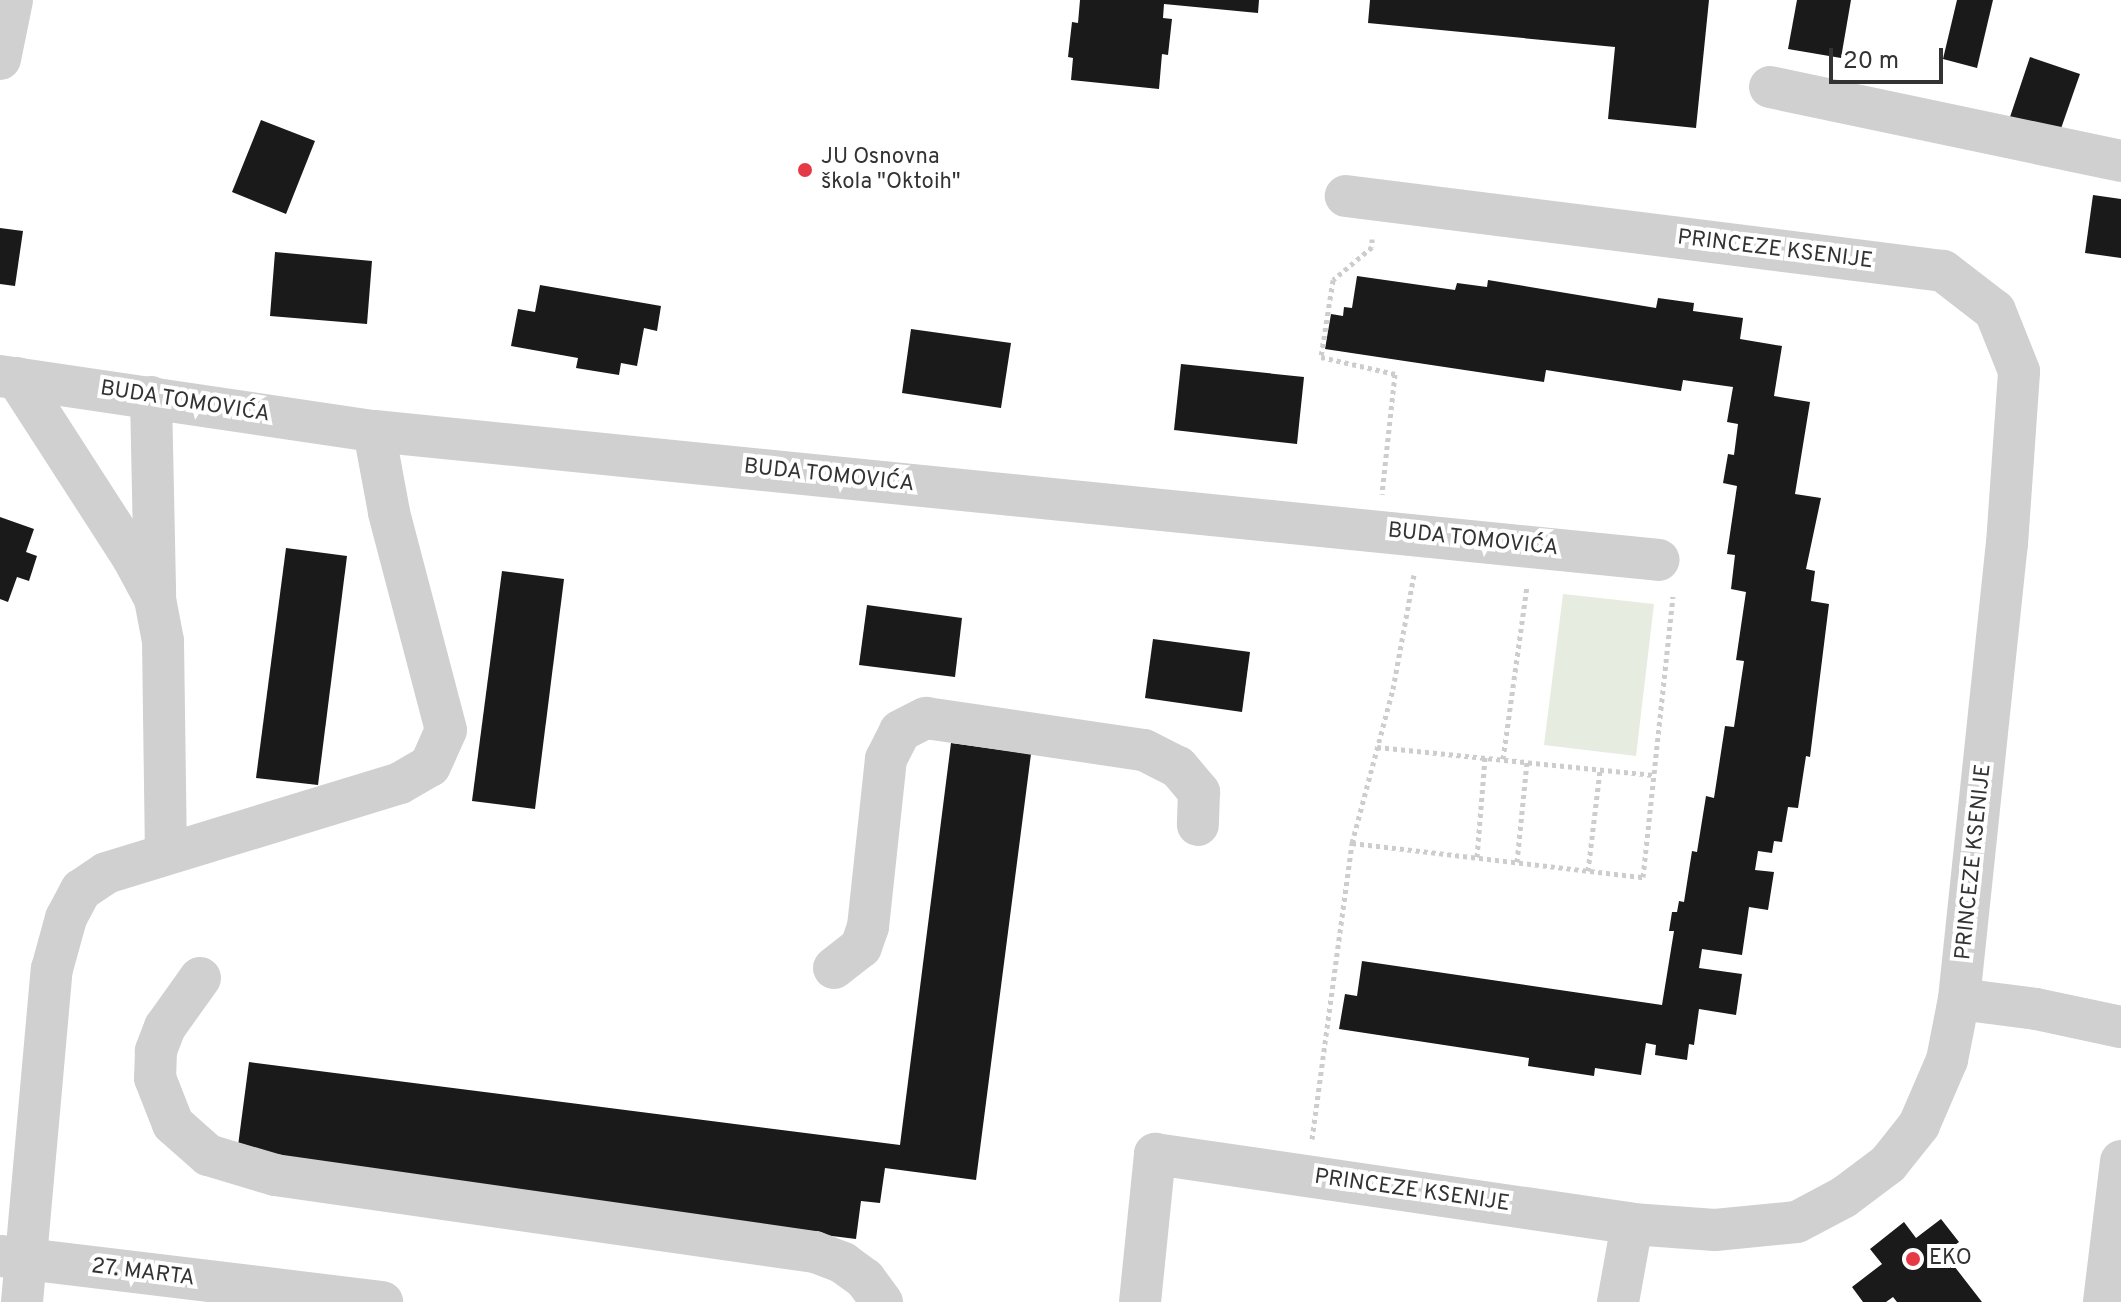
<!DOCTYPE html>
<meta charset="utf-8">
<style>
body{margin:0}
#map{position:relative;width:2121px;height:1302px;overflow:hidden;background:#fff;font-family:Overpass,sans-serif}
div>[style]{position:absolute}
.green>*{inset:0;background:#e6ecdf}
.building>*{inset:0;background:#1a1a1a}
.path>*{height:5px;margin-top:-2.5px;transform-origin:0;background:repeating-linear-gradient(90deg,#cdcdcd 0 4px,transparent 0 8px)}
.minor>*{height:42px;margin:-21px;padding:0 21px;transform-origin:21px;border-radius:21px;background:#d0d0d0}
.dots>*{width:22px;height:22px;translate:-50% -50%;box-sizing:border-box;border:4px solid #fff;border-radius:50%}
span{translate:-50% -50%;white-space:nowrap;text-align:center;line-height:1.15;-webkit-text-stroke:8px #fff;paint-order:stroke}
.poi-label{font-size:22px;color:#333}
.left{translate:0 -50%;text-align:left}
.street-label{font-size:22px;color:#333}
.scale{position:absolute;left:1829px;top:48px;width:114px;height:36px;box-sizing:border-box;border:4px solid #333;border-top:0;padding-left:10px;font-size:24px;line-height:28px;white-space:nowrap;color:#333;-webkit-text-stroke:6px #fff;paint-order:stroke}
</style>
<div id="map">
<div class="green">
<div style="clip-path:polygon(1563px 594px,1654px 604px,1636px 756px,1544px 745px)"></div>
</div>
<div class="building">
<div style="clip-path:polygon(1080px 0,1259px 0,1258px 13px,1164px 4px,1163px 18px,1172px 19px,1168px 55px,1162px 54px,1159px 89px,1071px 80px,1073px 58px,1068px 57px,1072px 22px,1078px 23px)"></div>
<div style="clip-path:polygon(1370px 0,1709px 0,1696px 128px,1608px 119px,1615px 47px,1368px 23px)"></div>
<div style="clip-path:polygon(1797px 0,1851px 0,1841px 58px,1788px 49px)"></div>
<div style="clip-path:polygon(1957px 0,1993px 0,1977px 68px,1943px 59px)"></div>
<div style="clip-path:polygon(2030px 57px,2080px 74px,2057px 140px,2008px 123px)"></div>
<div style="clip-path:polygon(261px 120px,315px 141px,286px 214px,232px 192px)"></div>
<div style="clip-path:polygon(2093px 195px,2121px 199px,2121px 258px,2085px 253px)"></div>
<div style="clip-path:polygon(0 228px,23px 231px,15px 286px,0 284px)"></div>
<div style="clip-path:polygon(275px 252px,372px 261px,367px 324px,270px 316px)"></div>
<div style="clip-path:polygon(1357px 276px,1455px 290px,1457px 283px,1487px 287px,1488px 280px,1656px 308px,1658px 298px,1694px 303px,1693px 311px,1743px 318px,1740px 339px,1782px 346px,1774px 396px,1810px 402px,1795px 494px,1821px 498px,1806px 569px,1815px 571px,1811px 601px,1829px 604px,1810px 757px,1806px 756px,1798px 808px,1788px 807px,1782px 842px,1774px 841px,1772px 853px,1758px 851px,1755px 870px,1774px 872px,1768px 910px,1749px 907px,1742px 955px,1702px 949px,1699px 968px,1742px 974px,1736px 1015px,1699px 1009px,1694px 1045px,1689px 1044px,1687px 1060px,1655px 1055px,1656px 1045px,1646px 1043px,1641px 1075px,1595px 1068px,1594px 1076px,1528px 1066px,1529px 1058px,1339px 1029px,1345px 994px,1357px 996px,1362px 961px,1662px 1005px,1674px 931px,1669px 931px,1672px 912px,1677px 912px,1679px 901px,1684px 902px,1692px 851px,1697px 852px,1706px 796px,1714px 798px,1725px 726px,1734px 727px,1744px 661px,1736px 660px,1746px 592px,1731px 589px,1735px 555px,1727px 554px,1737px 486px,1723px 483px,1728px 454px,1734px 455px,1738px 424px,1727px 422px,1733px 387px,1683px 380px,1681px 391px,1546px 370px,1544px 382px,1325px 349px,1331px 314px,1343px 316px,1344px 307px,1352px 308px)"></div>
<div style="clip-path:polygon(540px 285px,661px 306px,657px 331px,644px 328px,637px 366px,621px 363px,619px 375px,576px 368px,578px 358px,511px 346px,518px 309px,535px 312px)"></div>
<div style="clip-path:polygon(911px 329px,1011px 343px,1001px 408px,902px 393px)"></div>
<div style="clip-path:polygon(1181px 364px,1304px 377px,1297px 444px,1174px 430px)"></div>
<div style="clip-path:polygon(0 517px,34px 529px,26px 552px,37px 556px,29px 581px,17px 577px,8px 602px,0 599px)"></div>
<div style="clip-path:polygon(286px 548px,347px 556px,318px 785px,256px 778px)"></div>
<div style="clip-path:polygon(502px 571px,564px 579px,535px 809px,472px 801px)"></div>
<div style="clip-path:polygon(867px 605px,962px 618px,955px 677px,859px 665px)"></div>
<div style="clip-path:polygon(1153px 639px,1250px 652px,1242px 712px,1145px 698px)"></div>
<div style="clip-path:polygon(951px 743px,1031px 754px,976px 1180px,885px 1168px,880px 1203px,861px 1201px,856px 1239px,236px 1161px,249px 1062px,900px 1145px)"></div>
<div style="clip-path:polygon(1941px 1219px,1959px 1242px,1944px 1253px,1982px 1302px,1897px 1302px,1893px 1297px,1886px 1302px,1863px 1302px,1852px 1287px,1882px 1264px,1870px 1249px,1904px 1222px,1916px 1238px)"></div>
</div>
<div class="path">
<div style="left:1372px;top:239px;width:8px;rotate:90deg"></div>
<div style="left:1372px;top:247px;width:51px;rotate:139.8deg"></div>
<div style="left:1333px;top:280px;width:78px;rotate:98.9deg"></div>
<div style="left:1321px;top:357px;width:76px;rotate:12.9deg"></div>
<div style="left:1395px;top:374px;width:121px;rotate:96.2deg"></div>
<div style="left:1377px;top:747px;width:278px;rotate:5.8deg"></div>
<div style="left:1503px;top:759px;width:175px;rotate:-82.1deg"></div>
<div style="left:1352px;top:843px;width:293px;rotate:6.7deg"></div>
<div style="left:1643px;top:877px;width:282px;rotate:-83.9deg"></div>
<div style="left:1477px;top:857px;width:100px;rotate:-85.4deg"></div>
<div style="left:1517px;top:862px;width:100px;rotate:-84.3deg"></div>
<div style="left:1588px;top:871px;width:102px;rotate:-83.2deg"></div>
<div style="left:1312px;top:1139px;width:299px;rotate:-82.3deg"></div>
<div style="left:1352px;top:843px;width:159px;rotate:-75.1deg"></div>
<div style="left:1393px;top:689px;width:116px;rotate:-79.6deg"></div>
</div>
<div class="minor">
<div style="left:0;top:59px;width:60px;rotate:-78.5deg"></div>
<div style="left:1770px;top:87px;width:359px;rotate:11.9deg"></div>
<div style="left:0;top:376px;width:378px;rotate:8.4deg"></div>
<div style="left:374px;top:431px;width:1291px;rotate:5.73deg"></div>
<div style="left:17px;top:378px;width:214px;rotate:57.2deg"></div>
<div style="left:133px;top:558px;width:47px;rotate:61.8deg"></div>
<div style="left:155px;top:599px;width:43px;rotate:79.2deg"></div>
<div style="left:163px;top:641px;width:213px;rotate:89.2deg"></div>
<div style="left:151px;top:397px;width:197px;rotate:88.8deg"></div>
<div style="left:834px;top:968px;width:34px;rotate:-38deg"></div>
<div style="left:861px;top:947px;width:21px;rotate:-71deg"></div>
<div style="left:868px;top:927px;width:169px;rotate:-83.9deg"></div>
<div style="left:886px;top:759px;width:31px;rotate:-63deg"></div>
<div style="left:900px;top:731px;width:29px;rotate:-27deg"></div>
<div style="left:926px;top:718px;width:220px;rotate:8.4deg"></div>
<div style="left:1144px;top:750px;width:38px;rotate:27deg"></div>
<div style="left:1178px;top:767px;width:33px;rotate:50deg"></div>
<div style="left:1199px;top:792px;width:33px;rotate:92deg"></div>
<div style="left:200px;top:978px;width:60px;rotate:125.5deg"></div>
<div style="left:165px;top:1027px;width:26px;rotate:111deg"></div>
<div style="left:156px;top:1051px;width:27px;rotate:92deg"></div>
<div style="left:155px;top:1078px;width:49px;rotate:68.6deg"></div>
<div style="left:173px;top:1124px;width:47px;rotate:41.5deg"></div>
<div style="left:208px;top:1155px;width:70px;rotate:16.6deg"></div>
<div style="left:275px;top:1175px;width:545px;rotate:8.12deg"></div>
<div style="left:815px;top:1252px;width:30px;rotate:21deg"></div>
<div style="left:843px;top:1263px;width:27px;rotate:36deg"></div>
<div style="left:865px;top:1279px;width:29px;rotate:54deg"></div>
<div style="left:1959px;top:999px;width:78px;rotate:7.4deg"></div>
<div style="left:2036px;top:1009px;width:87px;rotate:12deg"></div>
<div style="left:2px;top:1256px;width:383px;rotate:6.9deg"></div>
<div style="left:22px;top:1302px;width:334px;rotate:-84.9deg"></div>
<div style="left:52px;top:969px;width:53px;rotate:-74.6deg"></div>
<div style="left:66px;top:918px;width:32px;rotate:-62deg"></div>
<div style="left:81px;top:890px;width:30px;rotate:-34deg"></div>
<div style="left:106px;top:873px;width:307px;rotate:-17deg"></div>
<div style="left:400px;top:783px;width:34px;rotate:-30deg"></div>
<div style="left:430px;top:766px;width:39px;rotate:-66deg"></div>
<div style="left:446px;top:730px;width:225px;rotate:-104.7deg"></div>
<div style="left:389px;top:512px;width:82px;rotate:-100.5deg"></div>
<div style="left:1140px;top:1302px;width:149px;rotate:-84.2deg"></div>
<div style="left:1155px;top:1154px;width:482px;rotate:8.3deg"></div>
<div style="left:1632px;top:1224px;width:83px;rotate:4.1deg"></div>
<div style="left:1715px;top:1230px;width:82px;rotate:-5.6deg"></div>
<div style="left:1797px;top:1222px;width:53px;rotate:-28deg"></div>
<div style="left:1844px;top:1197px;width:55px;rotate:-36.9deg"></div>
<div style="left:1888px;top:1164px;width:50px;rotate:-51.5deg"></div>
<div style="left:1919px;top:1125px;width:71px;rotate:-66.7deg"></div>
<div style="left:1947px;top:1060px;width:62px;rotate:-78.9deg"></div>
<div style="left:1959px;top:999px;width:458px;rotate:-84deg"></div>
<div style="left:2007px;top:544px;width:173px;rotate:-86deg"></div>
<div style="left:2019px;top:371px;width:65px;rotate:-111.8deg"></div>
<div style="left:1995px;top:311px;width:66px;rotate:-142.4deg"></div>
<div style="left:1943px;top:271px;width:602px;rotate:-172.84deg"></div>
<div style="left:1618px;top:1302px;width:79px;rotate:-79.8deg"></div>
<div style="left:2104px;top:1302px;width:142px;rotate:-83.1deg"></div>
</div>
<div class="dots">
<div style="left:805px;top:170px;background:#e63946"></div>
<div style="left:1913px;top:1259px;background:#e63946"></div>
</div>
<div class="poi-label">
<span class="left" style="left:821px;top:170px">JU Osnovna<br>škola "Oktoih"</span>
<span class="left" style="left:1929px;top:1259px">EKO</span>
</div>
<div class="street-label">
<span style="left:1775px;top:250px;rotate:7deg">PRINCEZE KSENIJE</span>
<span style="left:185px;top:402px;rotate:9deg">BUDA TOMOVIĆA</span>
<span style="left:829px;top:476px;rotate:6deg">BUDA TOMOVIĆA</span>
<span style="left:1473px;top:540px;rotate:6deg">BUDA TOMOVIĆA</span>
<span style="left:1974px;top:862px;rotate:-84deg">PRINCEZE KSENIJE</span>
<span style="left:1412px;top:1191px;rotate:8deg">PRINCEZE KSENIJE</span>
<span style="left:143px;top:1273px;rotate:7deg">27. MARTA</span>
</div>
<div class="scale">20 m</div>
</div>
